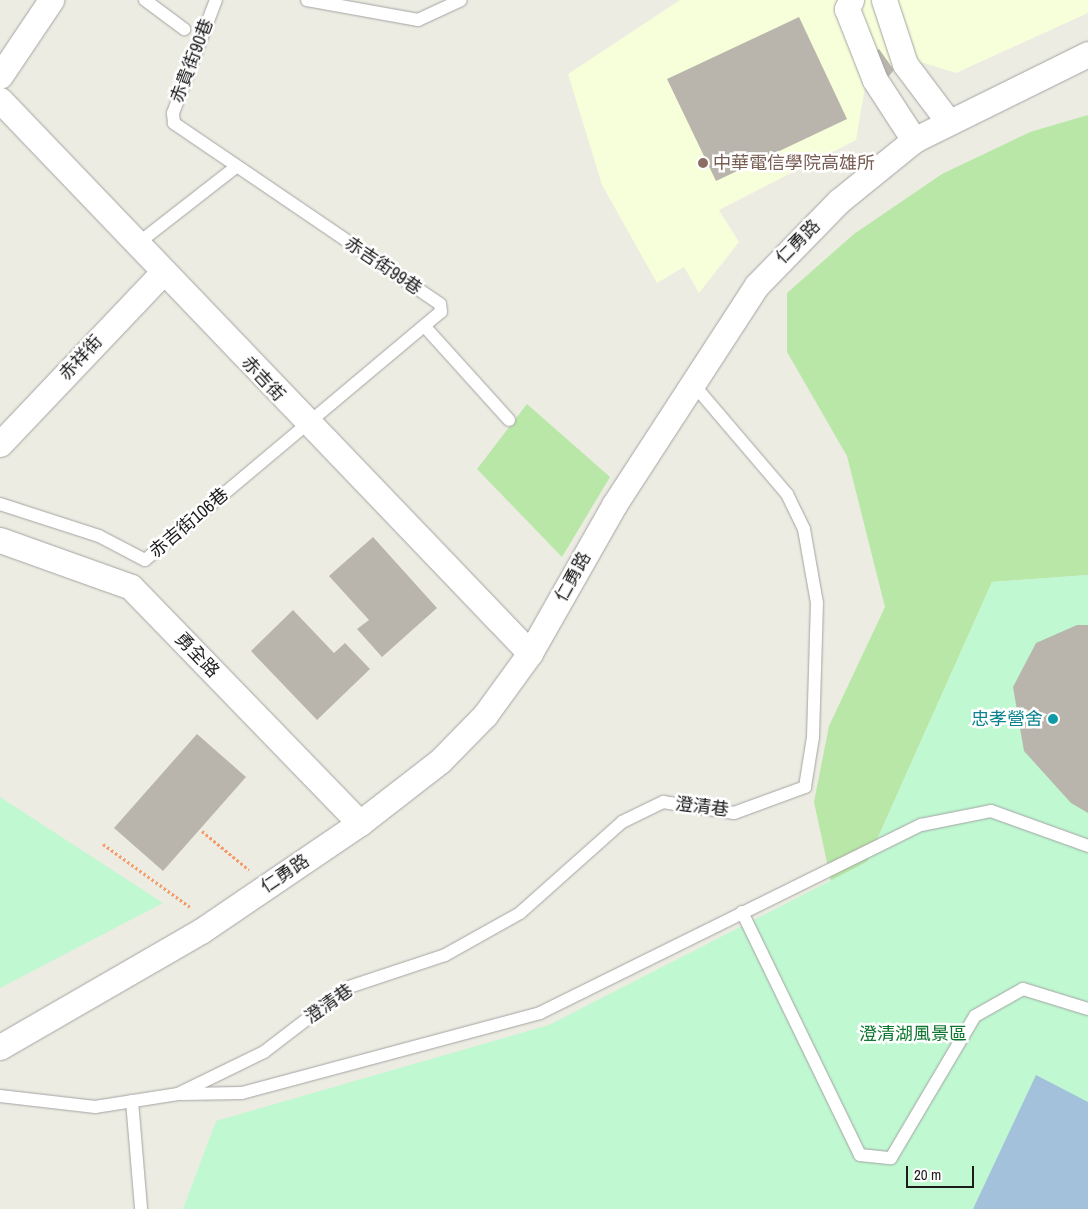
<!DOCTYPE html>
<meta charset="utf-8">
<style>
body{margin:0}
#map{position:relative;width:1088px;height:1209px;overflow:hidden;background:#edece2;font-family:"Archivo Narrow","Noto Sans TC",sans-serif}
div>[style]{position:absolute}
.education>*{inset:0;background:#f6feda}
.grass>*{inset:0;background:#b8e7a8}
.park>*{inset:0;background:#bff8d1}
.water>*{inset:0;background:#a3c1db}
.building>*{inset:0;background:#bab5ac}
.path>*{height:3px;margin-top:-1.5px;transform-origin:0;background:repeating-linear-gradient(90deg,#f79a6a 0 2.5px,transparent 0 5px)}
.roads{filter:drop-shadow(0 0 1px #a3a3a3) drop-shadow(0 0 1px #a3a3a3)}
.lane>*{height:12px;margin:-6px;padding:0 6px;transform-origin:6px;border-radius:6px;background:#fff}
.street>*{height:25px;margin:-12.5px;padding:0 12.5px;transform-origin:12.5px;border-radius:12.5px;background:#fff}
.dots>*{width:14px;height:14px;translate:-50% -50%;box-sizing:border-box;border:2px solid #fff;border-radius:50%}
span{translate:-50% -50%;white-space:nowrap;text-align:center;line-height:1.15;-webkit-text-stroke:5px #fff;paint-order:stroke}
.street-label{font-size:18px;color:#1c1c1c}
.education-label{font-size:18px;color:#785e54}
.left{translate:0 -50%;text-align:left}
.culture-label{font-size:18px;color:#0d838f}
.right{translate:-100% -50%;text-align:right}
.park-label{font-size:18px;color:#0d772f}
.scale{position:absolute;left:906px;top:1166px;width:68px;height:22px;box-sizing:border-box;border:2px solid #1c1c1c;border-top:0;padding-left:6px;font-size:15px;line-height:18px;white-space:nowrap;color:#1c1c1c;-webkit-text-stroke:4px #fff;paint-order:stroke}
</style>
<div id="map">
<div class="education">
<div style="clip-path:polygon(680px 0,1088px 0,1088px 13px,956px 73px,914px 60px,865px 87px,856px 140px,719px 210px,739px 242px,699px 293px,684px 267px,657px 283px,602px 185px,568px 74px)"></div>
</div>
<div class="grass">
<div style="clip-path:polygon(1088px 115px,1088px 575px,992px 582px,867px 862px,831px 881px,814px 802px,829px 726px,885px 607px,847px 456px,787px 352px,787px 293px,854px 234px,942px 174px,1030px 132px)"></div>
<div style="clip-path:polygon(527px 404px,610px 477px,562px 557px,477px 469px)"></div>
</div>
<div class="park">
<div style="clip-path:polygon(1088px 575px,1088px 1209px,183px 1209px,216px 1121px,549px 1025px,867px 862px,992px 582px)"></div>
<div style="clip-path:polygon(0 797px,163px 903px,0 988px)"></div>
</div>
<div class="water">
<div style="clip-path:polygon(1036px 1075px,1088px 1102px,1088px 1209px,973px 1209px)"></div>
</div>
<div class="building">
<div style="clip-path:polygon(799px 17px,847px 119px,716px 181px,667px 79px)"></div>
<div style="clip-path:polygon(879px 49px,894px 70px,884px 82px,867px 56px)"></div>
<div style="clip-path:polygon(373px 537px,437px 608px,382px 657px,357px 629px,369px 620px,329px 576px)"></div>
<div style="clip-path:polygon(293px 610px,334px 653px,345px 643px,370px 669px,317px 720px,251px 651px)"></div>
<div style="clip-path:polygon(1077px 625px,1088px 625px,1088px 813px,1071px 803px,1024px 751px,1013px 687px,1036px 643px)"></div>
<div style="clip-path:polygon(197px 734px,246px 777px,163px 871px,114px 828px)"></div>
</div>
<div class="path">
<div style="left:202px;top:831px;width:61px;rotate:39.7deg"></div>
<div style="left:103px;top:844px;width:107px;rotate:35.9deg"></div>
</div>
<div class="roads">
<div class="lane">
<div style="left:145px;top:0;width:49px;rotate:36.6deg"></div>
<div style="left:307px;top:0;width:113px;rotate:10.2deg"></div>
<div style="left:418px;top:20px;width:47px;rotate:-24.9deg"></div>
<div style="left:137px;top:244px;width:125px;rotate:-37.9deg"></div>
<div style="left:426px;top:328px;width:124px;rotate:47.9deg"></div>
<div style="left:0;top:504px;width:104px;rotate:17.9deg"></div>
<div style="left:99px;top:536px;width:52px;rotate:27.6deg"></div>
<div style="left:145px;top:560px;width:386px;rotate:-40deg"></div>
<div style="left:441px;top:312px;width:8px;rotate:-97deg"></div>
<div style="left:440px;top:304px;width:322px;rotate:-145.8deg"></div>
<div style="left:174px;top:123px;width:10px;rotate:-96deg"></div>
<div style="left:173px;top:113px;width:121px;rotate:-69.2deg"></div>
<div style="left:742px;top:912px;width:270px;rotate:64.1deg"></div>
<div style="left:860px;top:1155px;width:31px;rotate:6deg"></div>
<div style="left:891px;top:1158px;width:165px;rotate:-59.4deg"></div>
<div style="left:975px;top:1016px;width:55px;rotate:-29.4deg"></div>
<div style="left:1023px;top:989px;width:68px;rotate:17.1deg"></div>
<div style="left:182px;top:1094px;width:60px;rotate:-1deg"></div>
<div style="left:242px;top:1093px;width:309px;rotate:-15deg"></div>
<div style="left:540px;top:1013px;width:425px;rotate:-26.3deg"></div>
<div style="left:921px;top:825px;width:71px;rotate:-11.3deg"></div>
<div style="left:991px;top:811px;width:103px;rotate:19.8deg"></div>
<div style="left:0;top:1096px;width:96px;rotate:6.6deg"></div>
<div style="left:95px;top:1107px;width:84px;rotate:-8.9deg"></div>
<div style="left:178px;top:1094px;width:96px;rotate:-26deg"></div>
<div style="left:264px;top:1052px;width:107px;rotate:-37.4deg"></div>
<div style="left:349px;top:987px;width:101px;rotate:-18.4deg"></div>
<div style="left:445px;top:955px;width:86px;rotate:-29.2deg"></div>
<div style="left:520px;top:913px;width:137px;rotate:-41.7deg"></div>
<div style="left:622px;top:822px;width:46px;rotate:-26deg"></div>
<div style="left:663px;top:802px;width:72px;rotate:8.8deg"></div>
<div style="left:734px;top:813px;width:76px;rotate:-20.1deg"></div>
<div style="left:805px;top:787px;width:51px;rotate:-80.9deg"></div>
<div style="left:813px;top:737px;width:134px;rotate:-88.3deg"></div>
<div style="left:817px;top:603px;width:75px;rotate:-100deg"></div>
<div style="left:804px;top:529px;width:39px;rotate:-116deg"></div>
<div style="left:787px;top:494px;width:145px;rotate:-130.5deg"></div>
<div style="left:132px;top:1101px;width:108px;rotate:85.2deg"></div>
</div>
<div class="street">
<div style="left:851px;top:0;width:10px;rotate:114deg"></div>
<div style="left:847px;top:9px;width:76px;rotate:68.5deg"></div>
<div style="left:875px;top:80px;width:72px;rotate:57deg"></div>
<div style="left:884px;top:0;width:67px;rotate:71.8deg"></div>
<div style="left:905px;top:64px;width:71px;rotate:53deg"></div>
<div style="left:0;top:76px;width:92px;rotate:-56.1deg"></div>
<div style="left:0;top:100px;width:766px;rotate:46.22deg"></div>
<div style="left:0;top:444px;width:237px;rotate:-46.5deg"></div>
<div style="left:0;top:540px;width:139px;rotate:19.7deg"></div>
<div style="left:131px;top:587px;width:329px;rotate:45.9deg"></div>
<div style="left:0;top:1047px;width:232px;rotate:-30deg"></div>
<div style="left:201px;top:931px;width:192px;rotate:-34.2deg"></div>
<div style="left:360px;top:823px;width:101px;rotate:-37.8deg"></div>
<div style="left:440px;top:761px;width:64px;rotate:-45.6deg"></div>
<div style="left:485px;top:715px;width:77px;rotate:-54deg"></div>
<div style="left:530px;top:653px;width:170px;rotate:-60.4deg"></div>
<div style="left:614px;top:505px;width:262px;rotate:-57deg"></div>
<div style="left:757px;top:285px;width:117px;rotate:-45.7deg"></div>
<div style="left:839px;top:201px;width:97px;rotate:-39.1deg"></div>
<div style="left:914px;top:140px;width:194px;rotate:-26.3deg"></div>
</div>
</div>
<div class="dots">
<div style="left:703px;top:163px;background:#8d6e63"></div>
<div style="left:1053px;top:719px;background:#0f9aa8"></div>
</div>
<div class="street-label">
<span style="left:192px;top:61px;rotate:-69deg">赤貴街90巷</span>
<span style="left:798px;top:242px;rotate:-45deg">仁勇路</span>
<span style="left:383px;top:266px;rotate:34deg">赤吉街99巷</span>
<span style="left:81px;top:358px;rotate:-47deg">赤祥街</span>
<span style="left:263px;top:379px;rotate:47deg">赤吉街</span>
<span style="left:189px;top:523px;rotate:-40deg">赤吉街106巷</span>
<span style="left:573px;top:577px;rotate:-61deg">仁勇路</span>
<span style="left:197px;top:655px;rotate:46deg">勇全路</span>
<span style="left:702px;top:807px;rotate:7deg">澄清巷</span>
<span style="left:285px;top:874px;rotate:-34deg">仁勇路</span>
<span style="left:329px;top:1004px;rotate:-35deg">澄清巷</span>
</div>
<div class="education-label">
<span class="left" style="left:713px;top:163px">中華電信學院高雄所</span>
</div>
<div class="culture-label">
<span class="right" style="left:1043px;top:719px">忠孝營舍</span>
</div>
<div class="park-label">
<span style="left:913px;top:1034px">澄清湖風景區</span>
</div>
<div class="scale">20 m</div>
</div>
